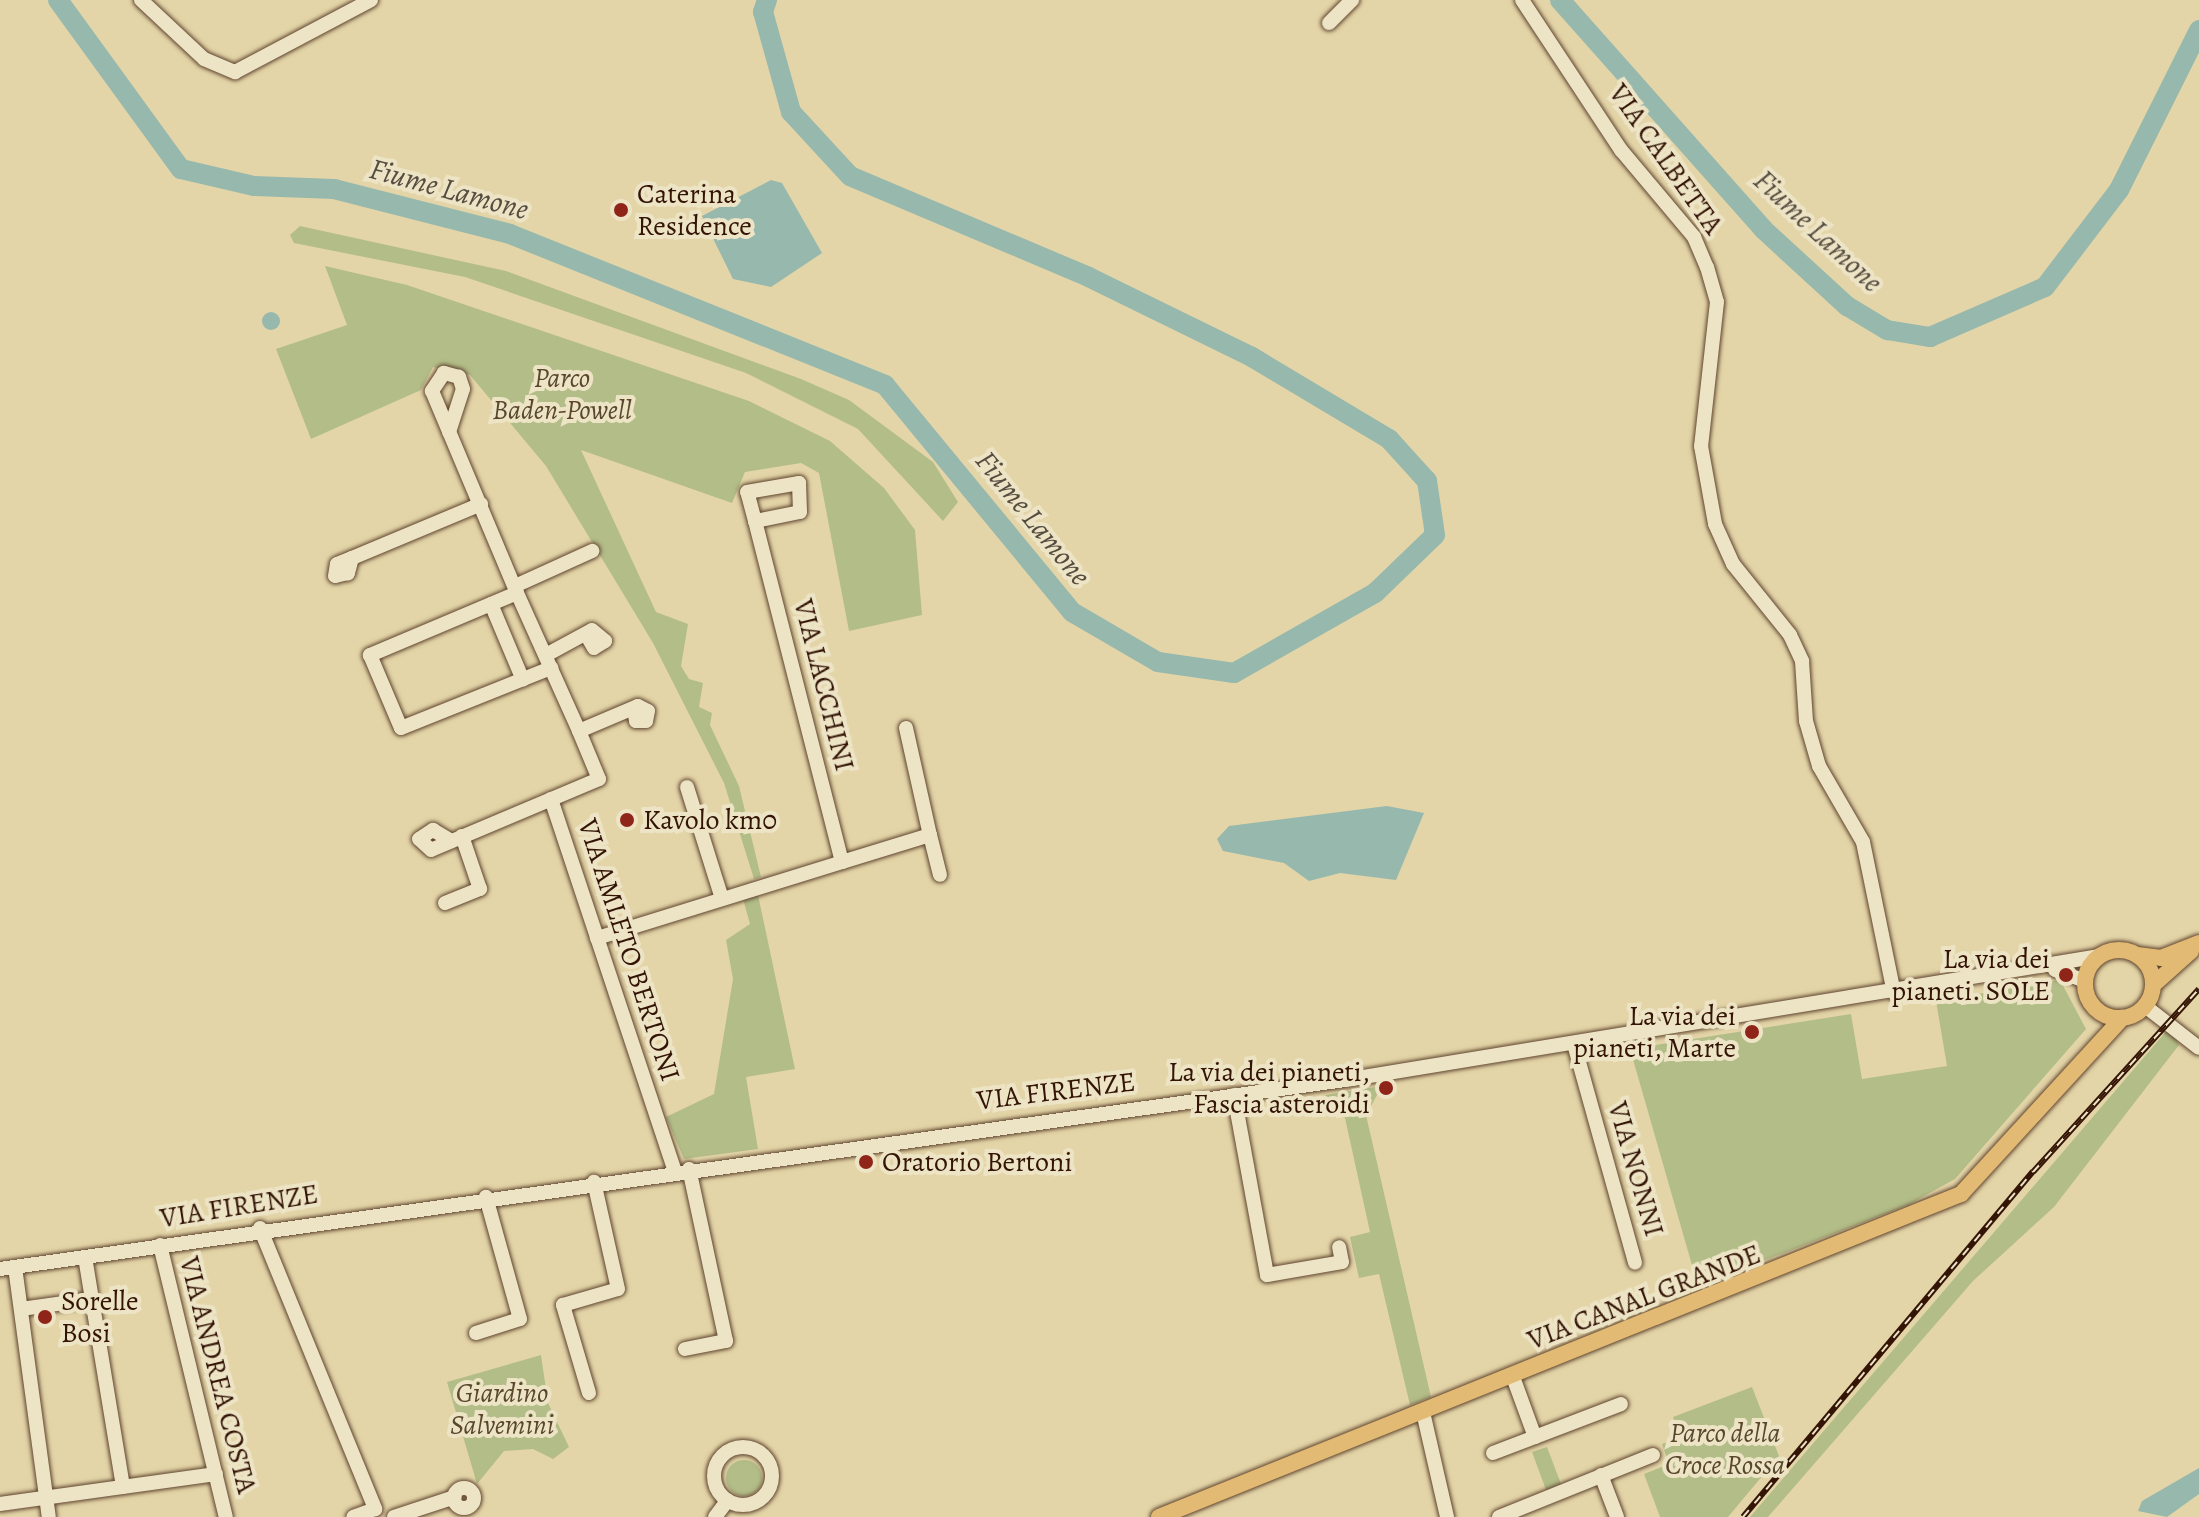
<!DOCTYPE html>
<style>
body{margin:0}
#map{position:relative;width:2199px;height:1517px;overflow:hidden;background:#e4d5a8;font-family:Alegreya,serif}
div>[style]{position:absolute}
.green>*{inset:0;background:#b3bd88}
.round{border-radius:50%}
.water>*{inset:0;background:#96b8ad}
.river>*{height:20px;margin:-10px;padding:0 10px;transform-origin:10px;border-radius:10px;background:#96b8ad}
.roads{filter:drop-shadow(0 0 2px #5f442e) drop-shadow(0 0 2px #5f442e)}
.minor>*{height:14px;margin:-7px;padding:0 7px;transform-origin:7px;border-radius:7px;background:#ede4c6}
.minor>.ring{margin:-7px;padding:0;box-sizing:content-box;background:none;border:14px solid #ede4c6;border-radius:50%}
.major>*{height:16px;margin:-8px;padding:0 8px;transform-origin:8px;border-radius:8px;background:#e2ba74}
.major>.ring{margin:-8px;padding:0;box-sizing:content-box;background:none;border:16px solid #e2ba74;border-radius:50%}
.rail>*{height:6px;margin-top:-3px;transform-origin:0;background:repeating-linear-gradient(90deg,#ede4c6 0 9px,#331405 0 18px);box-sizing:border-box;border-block:2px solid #331405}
.dots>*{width:22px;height:22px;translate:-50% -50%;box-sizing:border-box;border:4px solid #ede4c6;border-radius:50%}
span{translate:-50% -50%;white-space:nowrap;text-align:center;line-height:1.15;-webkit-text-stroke:8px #ede4c6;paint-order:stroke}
.street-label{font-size:28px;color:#331405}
.poi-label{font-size:28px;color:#331405}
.left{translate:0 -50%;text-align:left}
.right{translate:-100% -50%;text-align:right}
.park-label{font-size:28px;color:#59472c;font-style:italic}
.water-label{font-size:30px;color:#564d40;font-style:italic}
</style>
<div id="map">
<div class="green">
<div style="clip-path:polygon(300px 226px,506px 271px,801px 379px,849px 400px,933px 462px,958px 502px,943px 521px,858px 429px,746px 373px,465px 277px,294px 243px,290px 235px)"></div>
<div style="clip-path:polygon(325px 266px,407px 285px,749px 401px,830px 441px,884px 488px,915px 530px,922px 615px,849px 631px,819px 473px,801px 463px,745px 472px,732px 503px,581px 450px,656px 612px,688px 624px,681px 666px,689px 679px,703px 683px,699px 707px,712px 713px,710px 725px,739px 786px,761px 877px,754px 879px,724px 783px,653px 643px,546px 466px,470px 375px,433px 367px,421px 390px,311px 439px,276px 349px,347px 325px)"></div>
<div style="clip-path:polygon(758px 895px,795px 1069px,746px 1077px,758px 1149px,684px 1159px,666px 1117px,714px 1094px,733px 979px,726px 940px,750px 924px,743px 899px)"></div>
<div style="clip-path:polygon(2060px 980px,2086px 1029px,1955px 1179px,1908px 1205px,1698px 1286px,1630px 1049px,1851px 1014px,1862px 1079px,1947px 1066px,1936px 1001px)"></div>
<div style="clip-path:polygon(2169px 1028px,2179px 1045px,2054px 1207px,1973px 1281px,1768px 1517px,1750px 1517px)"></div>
<div style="clip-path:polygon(1382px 1086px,1366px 1115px,1431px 1397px,1410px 1405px,1379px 1274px,1359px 1278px,1350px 1237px,1370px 1232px,1345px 1118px,1325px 1095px)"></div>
<div style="clip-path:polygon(541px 1355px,548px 1403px,569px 1447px,553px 1459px,533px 1449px,504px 1451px,477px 1484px,447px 1382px)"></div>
<div style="clip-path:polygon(1752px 1387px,1779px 1456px,1728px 1517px,1660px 1517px,1644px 1474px,1669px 1464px,1662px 1444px,1680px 1437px,1673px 1417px)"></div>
<div style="clip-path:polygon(1547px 1447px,1561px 1484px,1546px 1490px,1532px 1452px)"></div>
<div class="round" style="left:726px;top:1460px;width:36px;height:36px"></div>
</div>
<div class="water">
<div style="clip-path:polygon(771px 180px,782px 183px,822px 253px,771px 287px,733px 279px,702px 216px)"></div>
<div class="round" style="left:262px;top:312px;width:18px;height:18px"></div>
<div style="clip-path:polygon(1387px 806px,1424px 813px,1396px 880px,1340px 873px,1309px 881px,1284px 863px,1223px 851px,1217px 839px,1229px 826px)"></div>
<div style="clip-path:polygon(2199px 1468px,2199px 1494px,2167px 1517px,2138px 1511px,2142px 1501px)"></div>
</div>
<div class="river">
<div style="left:58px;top:0;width:209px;rotate:54deg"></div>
<div style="left:181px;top:169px;width:75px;rotate:13.1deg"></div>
<div style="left:254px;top:186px;width:80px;rotate:2.1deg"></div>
<div style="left:334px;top:189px;width:182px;rotate:14.3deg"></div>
<div style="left:510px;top:234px;width:404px;rotate:21.9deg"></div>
<div style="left:885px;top:385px;width:294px;rotate:50.5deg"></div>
<div style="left:1072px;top:612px;width:99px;rotate:30.2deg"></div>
<div style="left:1158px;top:662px;width:77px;rotate:8.2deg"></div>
<div style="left:1234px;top:673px;width:162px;rotate:-29.6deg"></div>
<div style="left:1375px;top:593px;width:83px;rotate:-44deg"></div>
<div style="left:1435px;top:535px;width:55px;rotate:-98.4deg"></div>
<div style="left:1427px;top:481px;width:57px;rotate:-132.1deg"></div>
<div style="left:1389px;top:439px;width:160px;rotate:-149.1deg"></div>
<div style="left:1252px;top:357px;width:182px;rotate:-153.9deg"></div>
<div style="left:1089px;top:277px;width:259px;rotate:-157.1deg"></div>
<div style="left:850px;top:176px;width:87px;rotate:-132.7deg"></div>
<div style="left:791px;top:112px;width:104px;rotate:-105.6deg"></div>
<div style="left:763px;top:12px;width:13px;rotate:-72deg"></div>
<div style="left:1560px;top:0;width:307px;rotate:48.4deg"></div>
<div style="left:1764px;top:230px;width:113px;rotate:42.5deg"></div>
<div style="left:1847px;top:306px;width:47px;rotate:31deg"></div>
<div style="left:1887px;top:330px;width:44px;rotate:9.2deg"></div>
<div style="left:1930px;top:337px;width:125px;rotate:-23.5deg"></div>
<div style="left:2045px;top:287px;width:122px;rotate:-52.7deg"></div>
<div style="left:2119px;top:190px;width:179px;rotate:-63.4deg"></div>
</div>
<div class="roads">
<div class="minor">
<div style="left:141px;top:0;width:86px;rotate:43.1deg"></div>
<div style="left:204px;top:59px;width:34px;rotate:23deg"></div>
<div style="left:235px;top:72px;width:154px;rotate:-27.9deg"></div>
<div style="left:1522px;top:0;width:180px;rotate:56.6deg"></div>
<div style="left:1621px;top:150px;width:114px;rotate:50deg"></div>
<div style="left:1694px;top:237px;width:33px;rotate:67deg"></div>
<div style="left:1707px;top:267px;width:36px;rotate:74deg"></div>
<div style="left:1717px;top:302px;width:145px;rotate:96.3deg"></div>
<div style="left:1701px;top:446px;width:79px;rotate:79.8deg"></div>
<div style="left:1715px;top:524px;width:44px;rotate:65.8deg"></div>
<div style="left:1733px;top:564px;width:91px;rotate:51.2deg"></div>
<div style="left:1790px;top:635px;width:29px;rotate:65deg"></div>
<div style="left:1802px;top:661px;width:60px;rotate:86.2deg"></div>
<div style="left:1806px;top:721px;width:47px;rotate:73.9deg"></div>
<div style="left:1819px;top:766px;width:88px;rotate:59.9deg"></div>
<div style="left:1863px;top:842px;width:154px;rotate:78.4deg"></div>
<div style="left:1329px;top:23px;width:33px;rotate:-45deg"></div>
<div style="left:449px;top:432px;width:45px;rotate:-72deg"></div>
<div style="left:463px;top:389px;width:13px;rotate:-108deg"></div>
<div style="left:459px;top:377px;width:16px;rotate:-165deg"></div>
<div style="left:444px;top:373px;width:22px;rotate:124deg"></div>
<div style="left:432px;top:391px;width:219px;rotate:67.2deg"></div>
<div style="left:517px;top:593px;width:151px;rotate:65.8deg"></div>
<div style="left:579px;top:731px;width:52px;rotate:67.4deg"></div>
<div style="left:599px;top:779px;width:182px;rotate:157.1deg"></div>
<div style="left:431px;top:850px;width:16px;rotate:-137deg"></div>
<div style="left:419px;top:839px;width:17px;rotate:-33deg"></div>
<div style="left:433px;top:830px;width:21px;rotate:31deg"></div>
<div style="left:352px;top:558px;width:16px;rotate:105deg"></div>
<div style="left:348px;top:573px;width:13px;rotate:167deg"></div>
<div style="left:335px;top:576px;width:12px;rotate:-81deg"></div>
<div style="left:337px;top:564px;width:16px;rotate:-22deg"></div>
<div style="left:352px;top:558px;width:140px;rotate:-22.7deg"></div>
<div style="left:515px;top:586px;width:85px;rotate:-24.4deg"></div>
<div style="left:517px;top:593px;width:160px;rotate:157.1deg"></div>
<div style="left:370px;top:655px;width:79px;rotate:67deg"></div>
<div style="left:401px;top:728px;width:162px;rotate:-21.8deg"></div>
<div style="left:491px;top:604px;width:82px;rotate:67.2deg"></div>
<div style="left:546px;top:655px;width:52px;rotate:-28.5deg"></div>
<div style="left:592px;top:630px;width:17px;rotate:40deg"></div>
<div style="left:605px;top:641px;width:13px;rotate:148deg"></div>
<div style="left:594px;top:648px;width:14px;rotate:-120deg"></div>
<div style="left:906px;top:728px;width:110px;rotate:77.4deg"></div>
<div style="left:579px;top:731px;width:64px;rotate:-23deg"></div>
<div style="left:638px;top:706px;width:11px;rotate:27deg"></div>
<div style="left:648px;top:711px;width:10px;rotate:101deg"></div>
<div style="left:646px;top:721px;width:10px;rotate:180deg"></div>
<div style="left:636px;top:721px;width:12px;rotate:-99deg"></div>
<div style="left:687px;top:787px;width:117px;rotate:72.6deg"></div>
<div style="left:551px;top:799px;width:392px;rotate:71.6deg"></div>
<div style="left:842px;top:862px;width:92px;rotate:-17.1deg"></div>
<div style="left:930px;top:835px;width:41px;rotate:76deg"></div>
<div style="left:445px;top:903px;width:38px;rotate:-22deg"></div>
<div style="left:480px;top:889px;width:56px;rotate:-108.8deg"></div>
<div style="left:597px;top:938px;width:257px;rotate:-17.2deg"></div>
<div style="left:842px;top:862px;width:352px;rotate:-104.3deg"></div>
<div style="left:755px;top:521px;width:30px;rotate:-105deg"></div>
<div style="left:747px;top:492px;width:53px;rotate:-9.8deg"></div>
<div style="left:799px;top:483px;width:29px;rotate:88deg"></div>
<div style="left:800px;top:512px;width:46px;rotate:168.7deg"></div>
<div style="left:2055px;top:970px;width:32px;rotate:20deg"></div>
<div style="left:2145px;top:1006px;width:68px;rotate:37.9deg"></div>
<div style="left:1574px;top:1044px;width:227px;rotate:74.4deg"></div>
<div style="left:1234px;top:1095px;width:183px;rotate:79.6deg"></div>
<div style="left:1267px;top:1275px;width:76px;rotate:-9.8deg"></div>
<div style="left:1342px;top:1262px;width:15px;rotate:-101deg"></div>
<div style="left:260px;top:1228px;width:304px;rotate:67.7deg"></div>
<div style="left:375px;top:1509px;width:23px;rotate:160deg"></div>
<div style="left:160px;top:1245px;width:280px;rotate:76.4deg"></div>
<div style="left:85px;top:1257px;width:233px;rotate:80.6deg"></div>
<div style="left:15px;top:1267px;width:252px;rotate:82.3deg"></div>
<div style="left:0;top:1269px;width:1358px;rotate:-8deg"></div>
<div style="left:1345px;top:1080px;width:765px;rotate:-9.33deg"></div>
<div style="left:21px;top:1309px;width:72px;rotate:-8deg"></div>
<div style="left:476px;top:1333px;width:46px;rotate:-17.7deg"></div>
<div style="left:520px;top:1319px;width:127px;rotate:-105.6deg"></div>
<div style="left:685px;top:1349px;width:42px;rotate:-11deg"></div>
<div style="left:726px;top:1341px;width:176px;rotate:-102.1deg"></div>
<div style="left:1513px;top:1377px;width:64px;rotate:69.9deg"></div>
<div style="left:589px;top:1393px;width:92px;rotate:-106.5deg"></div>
<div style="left:563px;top:1305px;width:57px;rotate:-16.2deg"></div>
<div style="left:618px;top:1289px;width:110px;rotate:-102.6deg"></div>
<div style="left:1423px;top:1412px;width:108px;rotate:77.1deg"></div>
<div class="ring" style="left:714px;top:1447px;width:44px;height:44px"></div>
<div style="left:1493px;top:1453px;width:137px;rotate:-20.9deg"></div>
<div style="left:1601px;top:1475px;width:45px;rotate:69.1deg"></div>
<div class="ring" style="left:454px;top:1488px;width:6px;height:6px"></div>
<div style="left:0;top:1504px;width:218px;rotate:-7.9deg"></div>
<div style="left:394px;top:1517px;width:64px;rotate:-18.2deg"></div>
<div style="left:715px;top:1517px;width:21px;rotate:-53deg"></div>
<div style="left:1499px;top:1517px;width:166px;rotate:-21.9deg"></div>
</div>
<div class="major">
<div class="ring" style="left:2085px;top:950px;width:52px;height:52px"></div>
<div style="left:2137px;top:955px;width:24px;rotate:7deg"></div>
<div style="left:2161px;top:958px;width:41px;rotate:-21.5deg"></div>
<div style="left:2153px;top:985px;width:51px;rotate:-41.8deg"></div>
<div style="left:1159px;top:1517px;width:865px;rotate:-21.94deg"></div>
<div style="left:1961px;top:1194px;width:239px;rotate:-47.5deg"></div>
</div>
</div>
<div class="rail">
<div style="left:1743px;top:1517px;width:451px;rotate:-50deg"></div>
<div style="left:2033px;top:1172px;width:247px;rotate:-47.8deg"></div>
</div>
<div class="dots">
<div style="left:621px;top:210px;background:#8f2418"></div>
<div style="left:627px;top:820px;background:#8f2418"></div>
<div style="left:2066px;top:975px;background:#8f2418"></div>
<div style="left:1752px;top:1032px;background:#8f2418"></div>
<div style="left:1386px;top:1088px;background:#8f2418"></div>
<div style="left:866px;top:1162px;background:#8f2418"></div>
<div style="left:45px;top:1317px;background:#8f2418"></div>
</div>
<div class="street-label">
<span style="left:1666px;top:159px;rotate:55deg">VIA CALBETTA</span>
<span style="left:824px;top:685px;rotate:76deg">VIA LACCHINI</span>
<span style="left:629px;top:950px;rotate:72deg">VIA AMLETO BERTONI</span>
<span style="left:1056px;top:1091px;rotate:-7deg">VIA FIRENZE</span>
<span style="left:1636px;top:1169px;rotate:74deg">VIA NONNI</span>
<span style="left:239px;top:1206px;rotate:-9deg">VIA FIRENZE</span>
<span style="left:1644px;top:1297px;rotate:-21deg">VIA CANAL GRANDE</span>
<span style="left:218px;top:1375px;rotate:76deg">VIA ANDREA COSTA</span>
</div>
<div class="poi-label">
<span class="left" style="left:637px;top:210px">Caterina<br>Residence</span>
<span class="left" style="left:643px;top:820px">Kavolo km0</span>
<span class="right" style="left:2050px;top:975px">La via dei<br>pianeti. SOLE</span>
<span class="right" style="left:1736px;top:1032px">La via dei<br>pianeti, Marte</span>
<span class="right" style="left:1370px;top:1088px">La via dei pianeti,<br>Fascia asteroidi</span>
<span class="left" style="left:882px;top:1162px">Oratorio Bertoni</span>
<span class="left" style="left:61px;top:1317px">Sorelle<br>Bosi</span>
</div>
<div class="park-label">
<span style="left:562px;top:394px">Parco<br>Baden-Powell</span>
<span style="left:502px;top:1409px">Giardino<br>Salvemini</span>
<span style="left:1725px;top:1449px">Parco della<br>Croce Rossa</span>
</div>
<div class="water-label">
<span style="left:449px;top:189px;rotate:15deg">Fiume Lamone</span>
<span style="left:1818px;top:231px;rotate:43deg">Fiume Lamone</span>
<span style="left:1033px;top:518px;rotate:51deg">Fiume Lamone</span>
</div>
</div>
